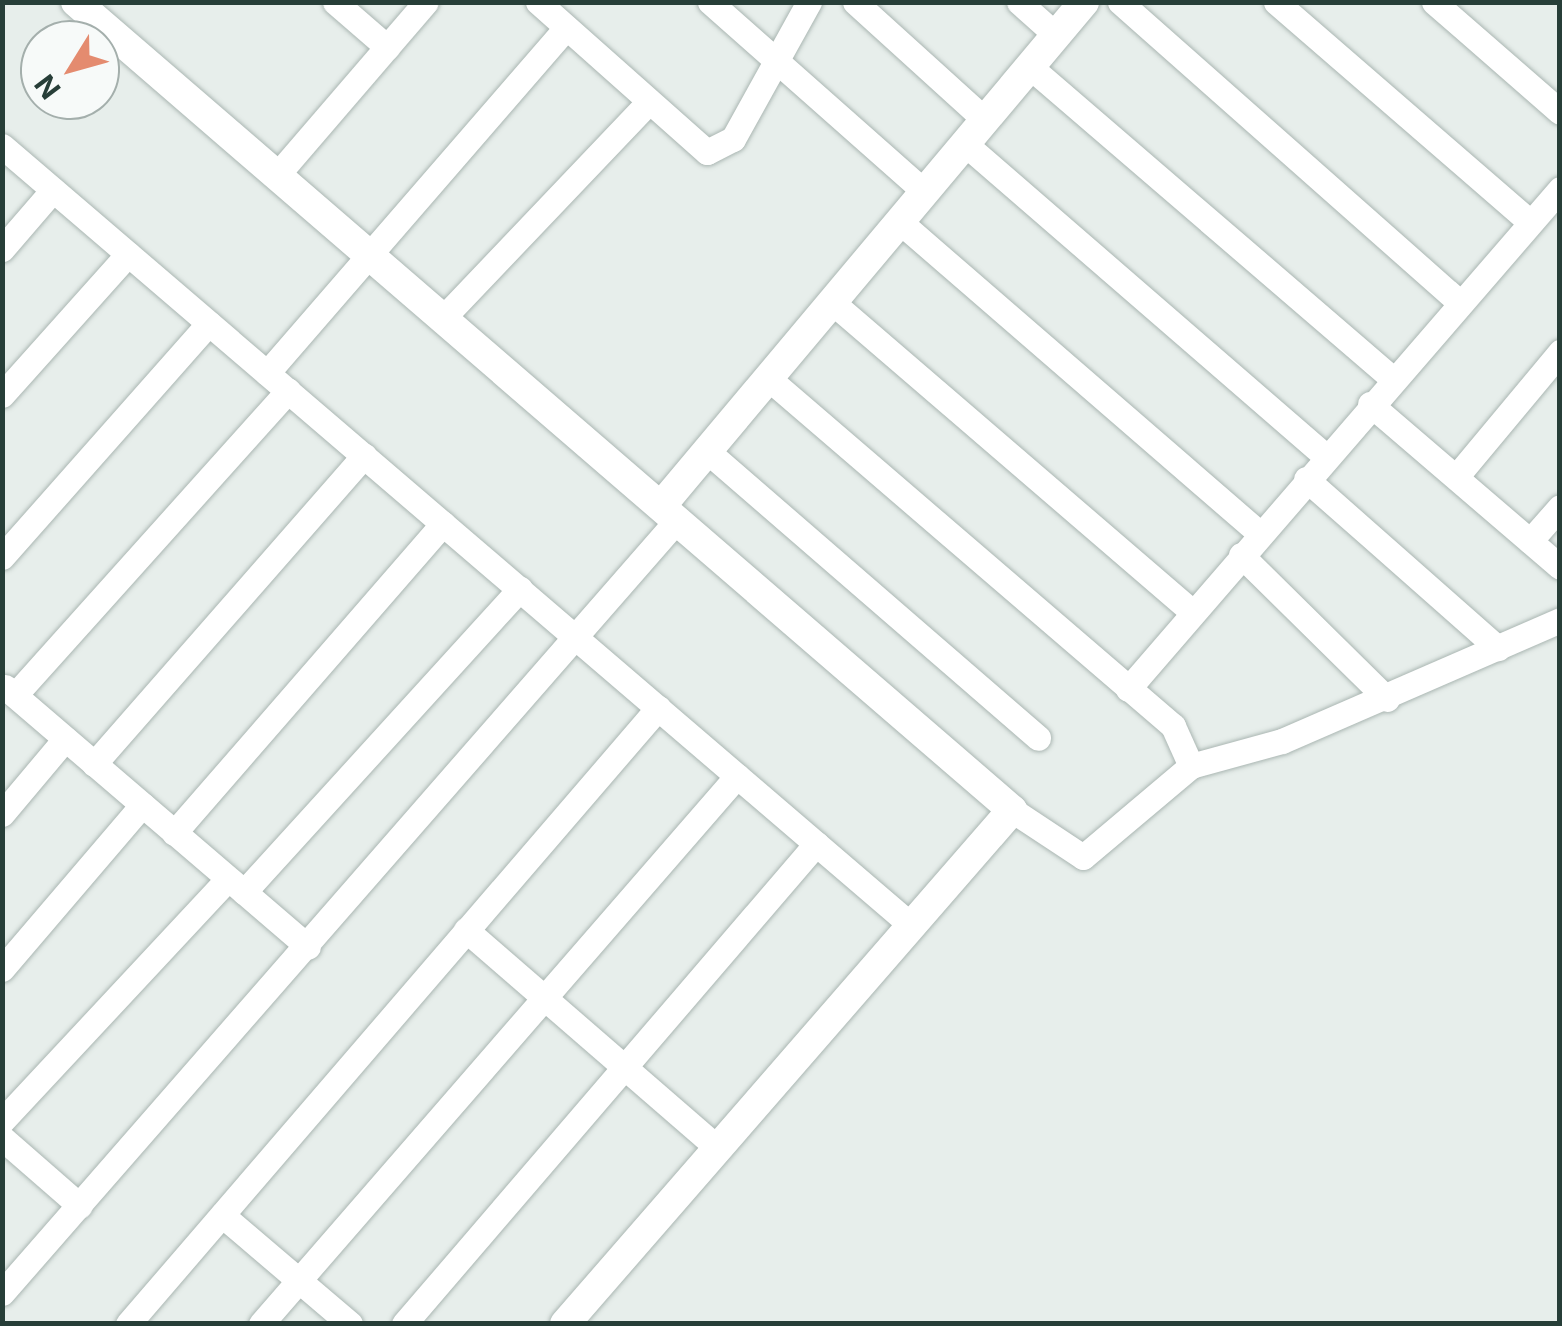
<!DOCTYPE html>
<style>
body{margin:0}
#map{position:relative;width:1562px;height:1326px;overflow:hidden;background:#e7eeeb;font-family:Inter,sans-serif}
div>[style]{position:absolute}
.roads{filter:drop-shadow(0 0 2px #aab6b2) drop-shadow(0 0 2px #aab6b2)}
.street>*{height:25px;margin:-12.5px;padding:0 12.5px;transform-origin:12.5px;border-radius:12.5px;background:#fff}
.secondary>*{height:30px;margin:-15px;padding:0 15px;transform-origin:15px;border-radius:15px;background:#fff}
span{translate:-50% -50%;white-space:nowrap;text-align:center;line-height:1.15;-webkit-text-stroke:8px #f7faf9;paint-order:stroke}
.frame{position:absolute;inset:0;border:5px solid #273e38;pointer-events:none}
.north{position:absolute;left:20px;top:20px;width:100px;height:100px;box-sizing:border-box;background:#f7faf9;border:2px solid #a4afac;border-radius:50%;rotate:233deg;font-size:28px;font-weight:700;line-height:40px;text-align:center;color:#273e38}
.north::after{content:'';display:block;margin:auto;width:35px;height:45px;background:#e48b6f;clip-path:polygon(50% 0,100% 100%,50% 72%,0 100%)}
</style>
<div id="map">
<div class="roads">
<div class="street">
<div style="left:335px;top:2px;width:69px;rotate:40.9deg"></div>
<div style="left:538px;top:2px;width:226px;rotate:41.6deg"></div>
<div style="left:707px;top:152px;width:29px;rotate:-27deg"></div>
<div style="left:733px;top:139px;width:157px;rotate:-61deg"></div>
<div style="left:710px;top:2px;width:286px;rotate:41.5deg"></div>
<div style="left:855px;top:2px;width:174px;rotate:42.2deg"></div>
<div style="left:1019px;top:2px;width:50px;rotate:41.7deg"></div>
<div style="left:1120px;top:2px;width:453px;rotate:41.5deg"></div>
<div style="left:1276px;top:2px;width:336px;rotate:40.9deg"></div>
<div style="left:1434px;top:2px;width:167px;rotate:41.1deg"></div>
<div style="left:1029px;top:66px;width:479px;rotate:40.7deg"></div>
<div style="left:964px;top:143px;width:478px;rotate:40.9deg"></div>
<div style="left:2px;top:146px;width:1199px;rotate:40.6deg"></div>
<div style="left:277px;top:175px;width:228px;rotate:-49.3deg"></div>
<div style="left:899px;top:221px;width:476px;rotate:40.9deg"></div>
<div style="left:2px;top:249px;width:78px;rotate:-49.2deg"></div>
<div style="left:832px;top:302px;width:475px;rotate:40.7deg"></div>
<div style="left:443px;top:318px;width:297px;rotate:-46.4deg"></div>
<div style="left:267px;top:373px;width:457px;rotate:-49.1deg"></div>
<div style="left:768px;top:378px;width:534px;rotate:40.67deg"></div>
<div style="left:1173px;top:726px;width:44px;rotate:65.8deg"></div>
<div style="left:2px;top:395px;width:189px;rotate:-48.2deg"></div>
<div style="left:1370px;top:404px;width:250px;rotate:40.6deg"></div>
<div style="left:707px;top:451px;width:438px;rotate:40.9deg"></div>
<div style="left:1456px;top:477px;width:163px;rotate:-50.2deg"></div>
<div style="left:1306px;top:479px;width:256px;rotate:41.4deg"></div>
<div style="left:1530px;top:541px;width:45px;rotate:-48.6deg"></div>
<div style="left:1241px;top:555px;width:205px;rotate:44.6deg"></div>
<div style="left:2px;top:557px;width:312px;rotate:-48.5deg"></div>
<div style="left:5px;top:687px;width:399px;rotate:40.6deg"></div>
<div style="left:1128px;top:689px;width:661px;rotate:-49.17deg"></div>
<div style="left:15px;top:695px;width:409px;rotate:-48.1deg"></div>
<div style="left:94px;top:764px;width:410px;rotate:-48.8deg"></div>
<div style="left:1012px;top:810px;width:85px;rotate:33.5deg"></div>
<div style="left:1083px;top:857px;width:141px;rotate:-40.1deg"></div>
<div style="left:1191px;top:766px;width:94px;rotate:-15.4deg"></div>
<div style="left:1282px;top:741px;width:303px;rotate:-23.5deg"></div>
<div style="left:2px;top:814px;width:98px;rotate:-50deg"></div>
<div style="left:174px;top:833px;width:410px;rotate:-49deg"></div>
<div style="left:244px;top:892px;width:410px;rotate:-47.7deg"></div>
<div style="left:466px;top:930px;width:333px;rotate:40.9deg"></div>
<div style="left:2px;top:969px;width:216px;rotate:-49.5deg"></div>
<div style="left:2px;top:1121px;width:331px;rotate:-47deg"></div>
<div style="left:2px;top:1138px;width:103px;rotate:41.1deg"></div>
<div style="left:222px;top:1215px;width:168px;rotate:40.4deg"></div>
<div style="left:2px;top:1293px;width:1026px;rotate:-48.87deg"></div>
<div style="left:128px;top:1324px;width:813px;rotate:-49.29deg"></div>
<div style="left:261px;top:1324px;width:726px;rotate:-49.02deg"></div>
<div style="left:404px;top:1324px;width:633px;rotate:-49.36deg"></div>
</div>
<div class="secondary">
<div style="left:76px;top:2px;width:1237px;rotate:40.8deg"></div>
<div style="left:1012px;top:810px;width:681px;rotate:131.01deg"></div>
<div style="left:661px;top:506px;width:658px;rotate:-49.99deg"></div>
</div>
</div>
<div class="frame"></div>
<div class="north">N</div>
</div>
